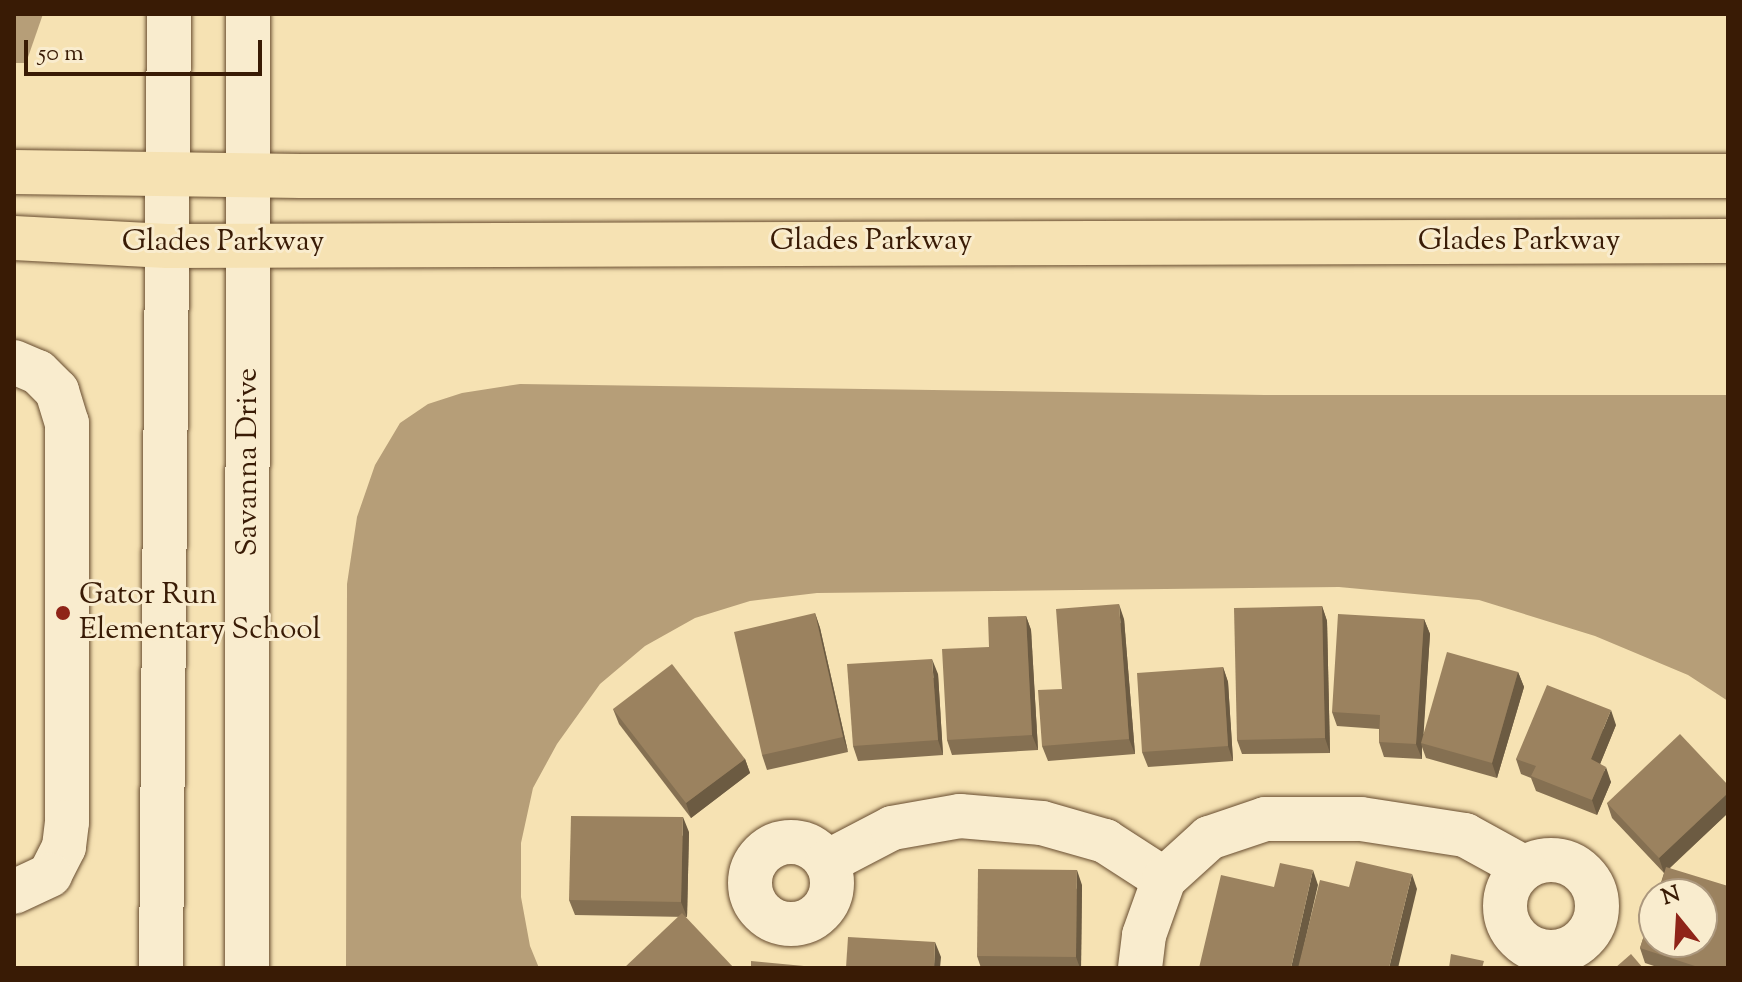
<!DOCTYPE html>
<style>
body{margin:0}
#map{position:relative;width:1742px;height:982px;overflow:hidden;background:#f6e2b3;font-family:"Sorts Mill Goudy",serif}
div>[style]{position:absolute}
.water>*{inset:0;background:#b69e78}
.roads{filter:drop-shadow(0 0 2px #684d30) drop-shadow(0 0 2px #684d30)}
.minor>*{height:44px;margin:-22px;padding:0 22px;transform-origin:22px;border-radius:22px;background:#f9ecce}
.minor>.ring{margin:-22px;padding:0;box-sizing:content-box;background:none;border:44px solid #f9ecce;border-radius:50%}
.major>*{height:44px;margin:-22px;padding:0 22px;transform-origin:22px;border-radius:22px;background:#f6e2b3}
.wall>*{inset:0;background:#857052}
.shaded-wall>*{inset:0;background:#6c5b42}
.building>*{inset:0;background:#9b825f}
.dots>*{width:22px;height:22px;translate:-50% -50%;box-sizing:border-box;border:4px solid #f9ecce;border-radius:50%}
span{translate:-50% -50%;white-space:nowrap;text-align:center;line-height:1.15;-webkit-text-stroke:6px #f9ecce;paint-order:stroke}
.street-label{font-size:30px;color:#391b05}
.poi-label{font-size:30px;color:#391b05}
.left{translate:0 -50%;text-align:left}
.frame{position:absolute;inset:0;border:16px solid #391b05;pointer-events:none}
.north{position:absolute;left:1638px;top:878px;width:80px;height:80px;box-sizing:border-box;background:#f9ecce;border:2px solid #ac987e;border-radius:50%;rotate:342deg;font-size:22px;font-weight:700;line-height:32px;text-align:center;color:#391b05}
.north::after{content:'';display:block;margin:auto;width:28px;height:36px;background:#8f2418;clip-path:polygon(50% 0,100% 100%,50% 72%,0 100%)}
.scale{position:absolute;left:24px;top:40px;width:238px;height:36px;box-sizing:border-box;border:4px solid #391b05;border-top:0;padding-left:10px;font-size:24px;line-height:28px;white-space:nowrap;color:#391b05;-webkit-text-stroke:6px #f9ecce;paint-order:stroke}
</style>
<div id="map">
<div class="water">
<div style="clip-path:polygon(14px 14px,43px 14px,26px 63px,14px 63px)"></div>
<div style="clip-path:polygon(520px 384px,1265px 395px,1728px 395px,1728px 701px,1688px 675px,1595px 636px,1479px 600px,1339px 587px,817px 593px,750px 601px,695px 618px,645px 646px,600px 684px,557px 744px,533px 788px,521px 843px,521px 897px,530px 946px,539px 968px,346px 968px,347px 584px,357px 517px,375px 465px,400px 423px,428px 404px,462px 393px)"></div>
</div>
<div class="roads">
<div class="minor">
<div style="left:14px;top:362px;width:26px;rotate:23deg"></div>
<div style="left:38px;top:372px;width:27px;rotate:45deg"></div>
<div style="left:57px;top:391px;width:34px;rotate:73deg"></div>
<div style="left:67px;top:423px;width:399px;rotate:90deg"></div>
<div style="left:67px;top:822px;width:25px;rotate:97deg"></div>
<div style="left:64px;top:847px;width:31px;rotate:117deg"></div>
<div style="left:50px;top:875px;width:40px;rotate:155deg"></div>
<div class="ring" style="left:750px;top:842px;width:38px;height:38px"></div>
<div class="ring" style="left:1505px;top:860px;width:48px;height:48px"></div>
<div style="left:827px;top:862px;width:73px;rotate:-27.6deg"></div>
<div style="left:892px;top:828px;width:69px;rotate:-10deg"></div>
<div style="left:960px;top:816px;width:82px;rotate:4.9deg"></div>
<div style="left:1042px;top:823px;width:66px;rotate:15.9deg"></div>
<div style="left:1105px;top:841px;width:70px;rotate:32.8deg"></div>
<div style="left:161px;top:968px;width:954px;rotate:-89.52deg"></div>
<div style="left:247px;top:968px;width:954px;rotate:-89.94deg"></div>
<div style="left:1140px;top:968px;width:33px;rotate:-83deg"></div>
<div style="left:1144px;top:935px;width:59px;rotate:-70.3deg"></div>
<div style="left:1164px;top:879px;width:61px;rotate:-42.3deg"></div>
<div style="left:1209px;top:838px;width:59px;rotate:-18.7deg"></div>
<div style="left:1265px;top:819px;width:96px"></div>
<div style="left:1361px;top:819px;width:105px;rotate:8.7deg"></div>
<div style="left:1465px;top:835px;width:68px;rotate:28.8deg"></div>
</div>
<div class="major">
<div style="left:14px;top:172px;width:287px;rotate:0.8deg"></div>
<div style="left:301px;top:176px;width:1427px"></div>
<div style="left:14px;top:238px;width:153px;rotate:3deg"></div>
<div style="left:167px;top:246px;width:1561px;rotate:-0.18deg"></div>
</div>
</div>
<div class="wall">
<div style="clip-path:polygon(1322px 606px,1327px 621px,1330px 753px,1242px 754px,1237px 740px)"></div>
<div style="clip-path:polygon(815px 613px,820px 628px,848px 752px,767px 770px,762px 755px)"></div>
<div style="clip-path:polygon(1026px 616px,1031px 630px,1038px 750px,952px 755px,947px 740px,989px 647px)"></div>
<div style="clip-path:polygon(1124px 619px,1135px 754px,1048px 761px,1042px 746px,1062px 689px)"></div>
<div style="clip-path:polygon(1424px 619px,1430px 634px,1423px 734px,1518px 672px,1524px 687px,1497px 778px,1426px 758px,1422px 747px,1422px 759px,1384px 757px,1379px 742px,1379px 729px,1337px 726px,1332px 712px)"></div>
<div style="clip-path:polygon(1223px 667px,1228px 682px,1233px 761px,1148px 767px,1142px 752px)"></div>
<div style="clip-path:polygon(938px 674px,943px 755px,858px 761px,853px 746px)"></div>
<div style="clip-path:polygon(613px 709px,745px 759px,750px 773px,691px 818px,619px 724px)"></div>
<div style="clip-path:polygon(1616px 725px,1600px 764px,1611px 782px,1597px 815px,1536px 791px,1531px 778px,1521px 774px,1516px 759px)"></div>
<div style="clip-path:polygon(1728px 785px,1728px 813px,1670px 868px,1728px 968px,1660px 968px,1645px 963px,1640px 948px,1664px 873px,1612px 818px,1607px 803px)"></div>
<div style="clip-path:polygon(689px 832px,687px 917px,575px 915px,569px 900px)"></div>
<div style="clip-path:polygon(1082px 885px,1081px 968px,981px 968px,977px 956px)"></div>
</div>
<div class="shaded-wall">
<div style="clip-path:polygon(1119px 604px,1124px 619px,1135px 754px,1129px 739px)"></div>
<div style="clip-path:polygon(1322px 606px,1327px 621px,1330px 753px,1325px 738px)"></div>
<div style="clip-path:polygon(815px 613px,820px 628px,848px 752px,843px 737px)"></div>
<div style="clip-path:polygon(1026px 616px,1031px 630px,1038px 750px,1032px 735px)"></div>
<div style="clip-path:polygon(1424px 619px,1430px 634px,1423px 743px,1421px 743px,1422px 747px,1422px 759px,1416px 744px)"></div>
<div style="clip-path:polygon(932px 659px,938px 674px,943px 755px,938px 740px)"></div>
<div style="clip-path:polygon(1223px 667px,1228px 682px,1233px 761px,1228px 746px)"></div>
<div style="clip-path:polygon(1518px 672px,1524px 687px,1497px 778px,1492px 763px)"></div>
<div style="clip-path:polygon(1611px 710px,1616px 725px,1596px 774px,1591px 759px)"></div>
<div style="clip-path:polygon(745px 759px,750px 773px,691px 818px,686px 803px)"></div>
<div style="clip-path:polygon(1606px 767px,1611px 782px,1597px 815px,1592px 800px)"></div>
<div style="clip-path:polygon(1728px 793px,1728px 813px,1664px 873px,1659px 858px)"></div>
<div style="clip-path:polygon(683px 817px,689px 832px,687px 917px,681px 902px)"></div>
<div style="clip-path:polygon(1077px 870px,1082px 885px,1081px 968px,1080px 968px,1076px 957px)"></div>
<div style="clip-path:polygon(1313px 870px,1318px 885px,1299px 968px,1291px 968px)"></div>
<div style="clip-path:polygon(1412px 874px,1417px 889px,1398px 968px,1389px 968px)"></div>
<div style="clip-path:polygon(935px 942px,941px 957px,940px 968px,934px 968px)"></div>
</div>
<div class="building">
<div style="clip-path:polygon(1119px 604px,1129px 739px,1042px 746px,1038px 690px,1062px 689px,1056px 609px)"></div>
<div style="clip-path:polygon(1322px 606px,1325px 738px,1237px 740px,1234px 608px)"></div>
<div style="clip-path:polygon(815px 613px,843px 737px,762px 755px,734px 632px)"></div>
<div style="clip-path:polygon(1338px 614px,1424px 619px,1416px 744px,1379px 742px,1380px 715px,1332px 712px)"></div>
<div style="clip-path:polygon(1026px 616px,1032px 735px,947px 740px,942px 649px,989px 647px,988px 617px)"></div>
<div style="clip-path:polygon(1447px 652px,1518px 672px,1492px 763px,1421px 743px)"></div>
<div style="clip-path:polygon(932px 659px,938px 740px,853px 746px,847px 664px)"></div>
<div style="clip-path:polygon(672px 664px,745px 759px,686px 803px,613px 709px)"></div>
<div style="clip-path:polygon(1223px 667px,1228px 746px,1142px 752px,1137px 673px)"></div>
<div style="clip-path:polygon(1547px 685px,1611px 710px,1591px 759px,1606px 767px,1592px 800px,1531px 776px,1536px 766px,1516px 759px)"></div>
<div style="clip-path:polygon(1680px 734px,1728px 785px,1728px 793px,1659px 858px,1607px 803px)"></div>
<div style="clip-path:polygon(571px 816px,683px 817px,681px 902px,569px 900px)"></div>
<div style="clip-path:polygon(1356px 861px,1412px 874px,1389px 968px,1298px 968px,1320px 880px,1349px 887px)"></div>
<div style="clip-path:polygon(1280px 863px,1313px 870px,1291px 968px,1199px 968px,1221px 875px,1274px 887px)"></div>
<div style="clip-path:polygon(1666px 867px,1728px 886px,1728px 968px,1701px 968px,1640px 948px,1654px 905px,1654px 942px,1702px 942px,1702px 894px,1658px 894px)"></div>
<div style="clip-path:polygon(978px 869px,1077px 870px,1076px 957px,977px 956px)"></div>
<div style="clip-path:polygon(682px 913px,734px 968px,624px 968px)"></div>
<div style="clip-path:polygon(848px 937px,935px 942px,934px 968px,846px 968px)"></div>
<div style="clip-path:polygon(1451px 954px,1484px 961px,1482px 968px,1449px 968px)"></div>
<div style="clip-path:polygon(1631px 954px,1643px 968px,1615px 968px)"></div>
<div style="clip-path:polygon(751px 961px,825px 968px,751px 968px)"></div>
<div style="clip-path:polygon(1068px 967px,1068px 968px,987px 968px)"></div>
</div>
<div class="dots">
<div style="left:63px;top:613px;background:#8f2418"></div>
</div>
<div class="street-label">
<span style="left:871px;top:242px">Glades Parkway</span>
<span style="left:1519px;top:242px">Glades Parkway</span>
<span style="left:223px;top:243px">Glades Parkway</span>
<span style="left:249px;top:462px;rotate:-90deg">Savanna Drive</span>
</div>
<div class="poi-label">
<span class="left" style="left:79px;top:613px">Gator Run<br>Elementary School</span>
</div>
<div class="frame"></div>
<div class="north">N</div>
<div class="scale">50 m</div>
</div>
